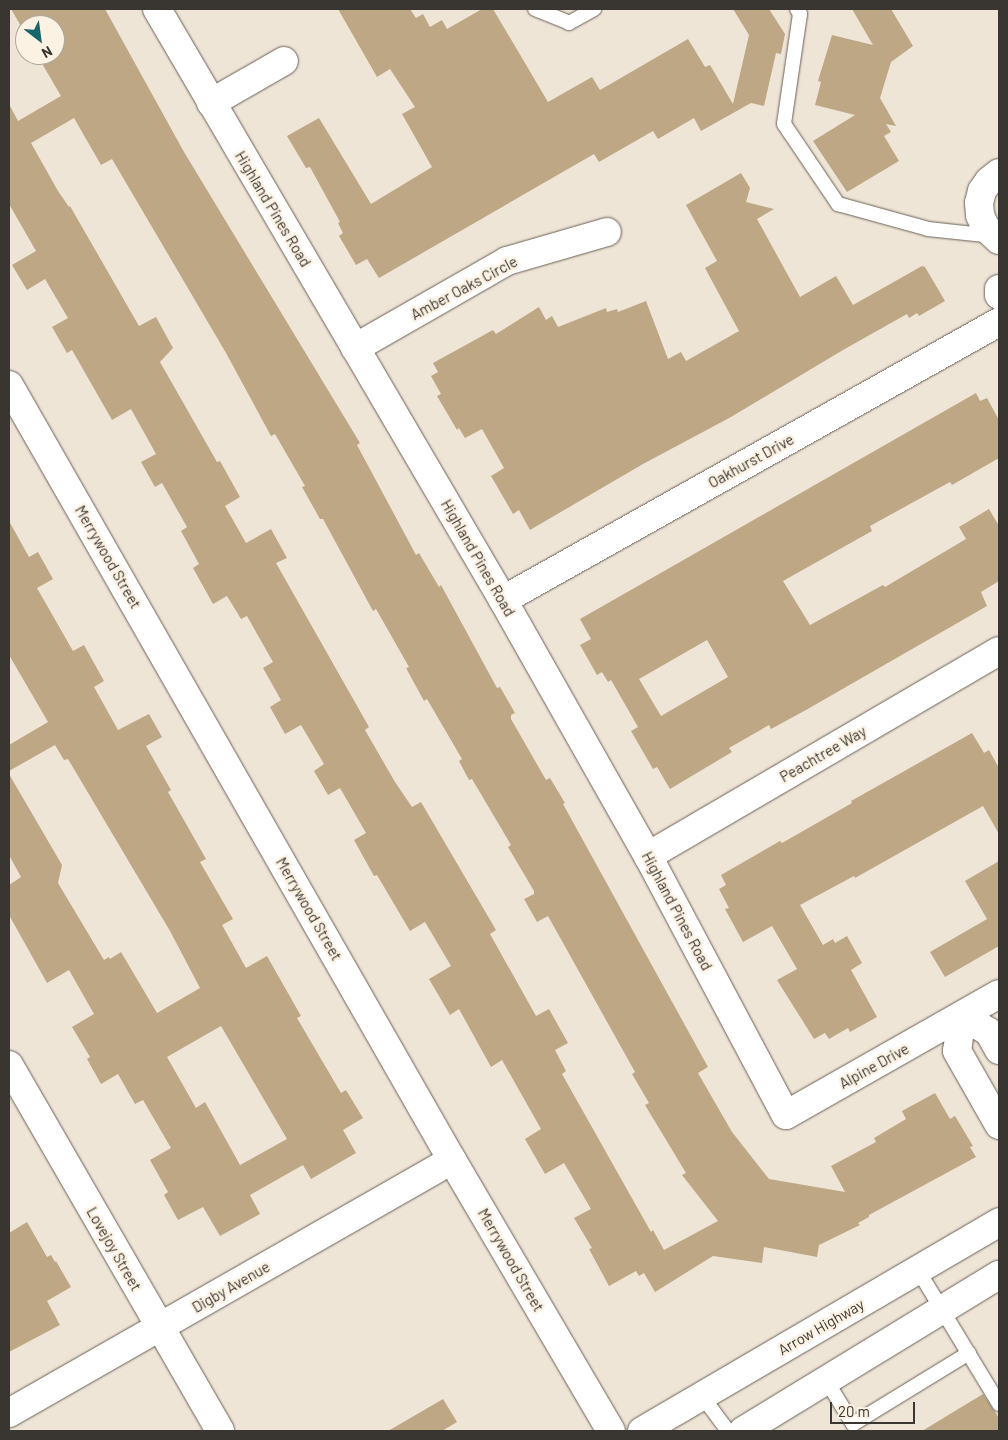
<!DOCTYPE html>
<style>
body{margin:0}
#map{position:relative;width:1008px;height:1440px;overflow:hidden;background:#efe5d7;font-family:Barlow,sans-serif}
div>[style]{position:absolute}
.building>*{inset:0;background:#bea785}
.roads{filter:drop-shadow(0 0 1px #6a6155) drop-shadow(0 0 1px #6a6155)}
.lane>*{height:14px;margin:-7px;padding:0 7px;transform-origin:7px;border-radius:7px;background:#fff}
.street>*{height:28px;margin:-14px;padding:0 14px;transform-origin:14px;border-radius:14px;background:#fff}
.primary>*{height:28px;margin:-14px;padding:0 14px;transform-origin:14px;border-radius:14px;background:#fff}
span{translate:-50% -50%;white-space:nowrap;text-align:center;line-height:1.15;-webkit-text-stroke:5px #fcf2e4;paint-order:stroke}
.street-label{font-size:15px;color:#393530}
.frame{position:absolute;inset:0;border:10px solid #393530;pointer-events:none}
.north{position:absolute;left:15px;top:15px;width:50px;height:50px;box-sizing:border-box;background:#fcf2e4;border:1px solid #aea69c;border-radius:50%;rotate:150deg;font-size:14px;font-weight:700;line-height:20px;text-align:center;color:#393530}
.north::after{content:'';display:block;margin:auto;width:18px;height:22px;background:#176669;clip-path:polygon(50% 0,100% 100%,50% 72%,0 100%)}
.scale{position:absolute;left:830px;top:1402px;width:85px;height:22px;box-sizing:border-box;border:2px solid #393530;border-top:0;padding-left:6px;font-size:15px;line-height:18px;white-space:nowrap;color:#393530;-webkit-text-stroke:4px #fcf2e4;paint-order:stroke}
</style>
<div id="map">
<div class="building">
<div style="clip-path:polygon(evenodd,11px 9px,105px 9px,184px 152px,360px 443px,357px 445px,416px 555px,419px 553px,439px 587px,441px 585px,497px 688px,500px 687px,515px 713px,511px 715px,511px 719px,546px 780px,550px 778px,565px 803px,563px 804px,708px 1067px,698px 1073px,732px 1132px,769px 1179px,845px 1192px,831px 1166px,876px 1142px,874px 1138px,906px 1119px,902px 1111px,935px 1093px,950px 1119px,955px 1116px,973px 1146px,970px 1147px,976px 1157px,869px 1215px,869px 1217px,858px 1223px,860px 1225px,819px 1245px,817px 1257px,764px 1247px,762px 1263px,713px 1256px,655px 1292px,644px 1273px,639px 1276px,636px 1271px,609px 1286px,589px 1249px,592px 1248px,574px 1218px,591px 1209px,564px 1163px,545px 1174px,525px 1139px,541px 1129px,502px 1060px,491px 1067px,459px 1009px,450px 1015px,429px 979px,451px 966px,425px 922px,410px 931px,377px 875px,374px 876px,354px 840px,366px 833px,340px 788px,328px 795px,314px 771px,324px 764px,301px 725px,285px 734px,270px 707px,281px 700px,263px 668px,273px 662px,247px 616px,241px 619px,227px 596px,213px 604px,193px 568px,199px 564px,181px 531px,187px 527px,162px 483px,155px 487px,141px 462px,156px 454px,131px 409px,112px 420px,72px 350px,67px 353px,52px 327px,68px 318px,45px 279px,27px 290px,12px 265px,36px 251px,9px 204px,9px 104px,18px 121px,61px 96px,37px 55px,55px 55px,55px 25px,25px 25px,25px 33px,11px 9px,74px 118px,101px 165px,112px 159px,226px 353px,271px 436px,275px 434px,305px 486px,302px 487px,320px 519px,323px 519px,373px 611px,376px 609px,409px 667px,406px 668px,424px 701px,427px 699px,462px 759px,459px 761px,469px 780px,472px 779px,511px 845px,508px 847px,534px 891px,534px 894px,524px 899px,537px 922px,548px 916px,635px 1072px,632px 1074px,649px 1103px,645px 1105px,686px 1173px,682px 1175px,718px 1221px,664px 1250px,653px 1230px,651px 1232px,562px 1074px,566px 1071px,555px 1050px,568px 1043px,549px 1009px,536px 1016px,490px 934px,496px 930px,421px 802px,412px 807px,395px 782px,365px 730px,369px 727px,276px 563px,287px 558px,271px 529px,246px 543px,225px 506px,240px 497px,220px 461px,217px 462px,160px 362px,173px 348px,156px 317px,139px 326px,70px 206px,69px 207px,58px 191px,31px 143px,74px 118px)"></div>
<div style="clip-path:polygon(338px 9px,410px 9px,416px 18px,423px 14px,430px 27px,442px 20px,447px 29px,482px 9px,493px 9px,548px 102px,592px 77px,600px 90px,688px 39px,705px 67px,710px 65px,733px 104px,749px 35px,733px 9px,769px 9px,785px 34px,781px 54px,776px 53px,764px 106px,751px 103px,701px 131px,694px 118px,658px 139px,653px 131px,599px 162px,594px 154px,379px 278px,367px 259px,356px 265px,339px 236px,343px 233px,338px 223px,340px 222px,310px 167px,306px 168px,287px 136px,319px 118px,371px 204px,432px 167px,402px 114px,415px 107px,390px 69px,377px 77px)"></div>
<div style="clip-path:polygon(852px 9px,891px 9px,913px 46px,891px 62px,880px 98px,896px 126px,886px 124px,891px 132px,884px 136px,899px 161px,847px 192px,813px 141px,855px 115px,815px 105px,821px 82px,818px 81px,832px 35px,873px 45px)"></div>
<div style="clip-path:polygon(741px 173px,750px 188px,746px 202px,774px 209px,757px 219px,800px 297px,836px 276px,853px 305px,922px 266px,925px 267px,945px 301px,919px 316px,917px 313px,909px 318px,907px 314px,843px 350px,731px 417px,643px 464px,530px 530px,519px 510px,513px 514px,491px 476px,504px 468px,482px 429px,465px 438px,459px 428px,457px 430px,437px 396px,441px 394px,431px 376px,438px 372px,433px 363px,493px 330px,496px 334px,539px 307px,546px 320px,552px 316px,558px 327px,606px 308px,607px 312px,617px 309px,618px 312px,646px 301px,668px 359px,681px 352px,686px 361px,739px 331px,705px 268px,717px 261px,686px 205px)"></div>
<div style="clip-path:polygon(evenodd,976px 393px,980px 401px,987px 398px,999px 420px,999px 458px,952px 485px,950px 482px,870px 526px,872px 531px,783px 581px,810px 625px,883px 585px,885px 587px,966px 539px,959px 527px,989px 509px,999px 526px,999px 581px,981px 592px,987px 606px,806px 710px,771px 729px,769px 725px,729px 748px,732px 752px,670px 789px,657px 767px,653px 769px,631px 731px,638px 727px,611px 680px,608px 682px,602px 672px,597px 675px,580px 645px,591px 639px,580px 619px,976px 393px,707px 640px,728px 677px,661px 716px,639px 679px,707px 640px)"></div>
<div style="clip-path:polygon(evenodd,9px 521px,29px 557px,38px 552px,53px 579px,37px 588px,73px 651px,84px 645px,104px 681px,94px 687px,118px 730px,149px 714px,162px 737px,146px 746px,171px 790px,168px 792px,206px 859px,200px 862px,233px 919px,222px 925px,246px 968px,267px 956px,301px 1016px,297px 1018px,341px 1093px,346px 1090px,363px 1118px,343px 1130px,356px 1153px,311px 1179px,303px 1165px,250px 1195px,260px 1214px,220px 1236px,203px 1207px,178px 1220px,164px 1195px,168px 1192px,150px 1160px,171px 1148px,143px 1100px,135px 1104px,118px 1074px,101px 1084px,87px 1059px,90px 1057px,72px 1027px,94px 1014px,69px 970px,47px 983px,9px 915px,9px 885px,21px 877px,9px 855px,9px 774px,62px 865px,58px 883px,104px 960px,109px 957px,110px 959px,121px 952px,157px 1013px,200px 988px,170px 931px,68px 759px,64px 760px,55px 745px,9px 771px,9px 745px,48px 722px,9px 655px,9px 521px,221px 1026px,287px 1139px,240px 1165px,205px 1102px,196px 1108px,167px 1057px,221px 1026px)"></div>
<div style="clip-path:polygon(972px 733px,984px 753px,989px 750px,999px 768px,999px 834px,983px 806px,855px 878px,854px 876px,800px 905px,823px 945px,833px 939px,835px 943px,847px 936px,862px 963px,851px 970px,877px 1017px,850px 1032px,848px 1028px,829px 1039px,825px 1033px,814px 1039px,777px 980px,797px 969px,772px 926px,743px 942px,725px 909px,729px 908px,719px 889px,726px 885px,721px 875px,780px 841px,782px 843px,852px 803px,851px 801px)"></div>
<div style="clip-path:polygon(999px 861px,999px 946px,945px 977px,930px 952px,987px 919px,965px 881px)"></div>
<div style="clip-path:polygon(27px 1222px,47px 1257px,51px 1255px,55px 1262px,56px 1261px,71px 1287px,47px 1301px,60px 1325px,9px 1352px,9px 1233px)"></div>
<div style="clip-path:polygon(983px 1394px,999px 1418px,999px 1431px,922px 1431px)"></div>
<div style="clip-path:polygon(443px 1399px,457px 1422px,442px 1431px,388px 1431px)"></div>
</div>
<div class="roads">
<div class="lane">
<div style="left:535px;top:9px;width:37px;rotate:22deg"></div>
<div style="left:569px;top:23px;width:29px;rotate:-29deg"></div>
<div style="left:797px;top:9px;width:6px;rotate:59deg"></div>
<div style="left:800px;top:14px;width:111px;rotate:98.3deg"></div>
<div style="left:784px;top:124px;width:97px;rotate:56deg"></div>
<div style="left:838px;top:204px;width:93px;rotate:15.5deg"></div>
<div style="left:928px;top:229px;width:64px;rotate:6.2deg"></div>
<div style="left:918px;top:1270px;width:157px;rotate:58.8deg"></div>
<div style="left:826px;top:1380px;width:52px;rotate:58.5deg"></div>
<div style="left:853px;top:1424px;width:136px;rotate:-31.5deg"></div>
<div style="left:702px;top:1396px;width:44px;rotate:53.4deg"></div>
</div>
<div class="street">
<div style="left:157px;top:9px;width:685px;rotate:59.65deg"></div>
<div style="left:503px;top:600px;width:294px;rotate:60.5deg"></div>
<div style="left:648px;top:856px;width:293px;rotate:62deg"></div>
<div style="left:786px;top:1115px;width:245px;rotate:-29.6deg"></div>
<div style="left:211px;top:103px;width:84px;rotate:-29.9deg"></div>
<div style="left:999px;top:173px;width:13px;rotate:141deg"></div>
<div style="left:989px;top:181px;width:12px;rotate:125deg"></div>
<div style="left:982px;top:191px;width:12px;rotate:104deg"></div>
<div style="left:979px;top:203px;width:12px;rotate:85deg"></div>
<div style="left:980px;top:215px;width:13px;rotate:67deg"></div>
<div style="left:985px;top:227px;width:19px;rotate:43deg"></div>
<div style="left:999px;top:289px;width:6px;rotate:90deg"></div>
<div style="left:355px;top:348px;width:175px;rotate:-29.8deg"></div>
<div style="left:507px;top:261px;width:104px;rotate:-16.2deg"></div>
<div style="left:9px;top:385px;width:893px;rotate:60.25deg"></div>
<div style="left:452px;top:1160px;width:314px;rotate:59.6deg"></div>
<div style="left:503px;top:600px;width:569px;rotate:-29.27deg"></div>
<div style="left:648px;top:856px;width:406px;rotate:-30.3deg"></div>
<div style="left:999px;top:1050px;width:21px;rotate:-119deg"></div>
<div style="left:989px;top:1032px;width:31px;rotate:-149deg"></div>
<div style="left:962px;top:1016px;width:35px;rotate:98deg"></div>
<div style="left:957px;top:1051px;width:85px;rotate:60.4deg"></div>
<div style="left:9px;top:1065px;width:422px;rotate:60deg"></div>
<div style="left:9px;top:1413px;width:510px;rotate:-29.73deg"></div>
</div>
<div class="primary">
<div style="left:642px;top:1431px;width:414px;rotate:-30.3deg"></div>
<div style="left:743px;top:1431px;width:300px;rotate:-31.4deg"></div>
</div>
</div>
<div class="street-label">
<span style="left:273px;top:209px;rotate:59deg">Highland Pines Road</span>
<span style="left:464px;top:288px;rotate:-28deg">Amber Oaks Circle</span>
<span style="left:751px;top:461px;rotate:-29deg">Oakhurst Drive</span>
<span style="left:108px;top:557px;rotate:60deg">Merrywood Street</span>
<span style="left:478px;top:558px;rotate:60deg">Highland Pines Road</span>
<span style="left:823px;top:754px;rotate:-30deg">Peachtree Way</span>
<span style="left:309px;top:909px;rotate:60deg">Merrywood Street</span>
<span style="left:677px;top:911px;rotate:62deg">Highland Pines Road</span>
<span style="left:874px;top:1066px;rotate:-29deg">Alpine Drive</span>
<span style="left:114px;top:1249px;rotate:60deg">Lovejoy Street</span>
<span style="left:511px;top:1260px;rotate:60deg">Merrywood Street</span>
<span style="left:231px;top:1287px;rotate:-30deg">Digby Avenue</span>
<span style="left:821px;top:1327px;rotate:-30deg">Arrow Highway</span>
</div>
<div class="frame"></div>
<div class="north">N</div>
<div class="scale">20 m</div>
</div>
